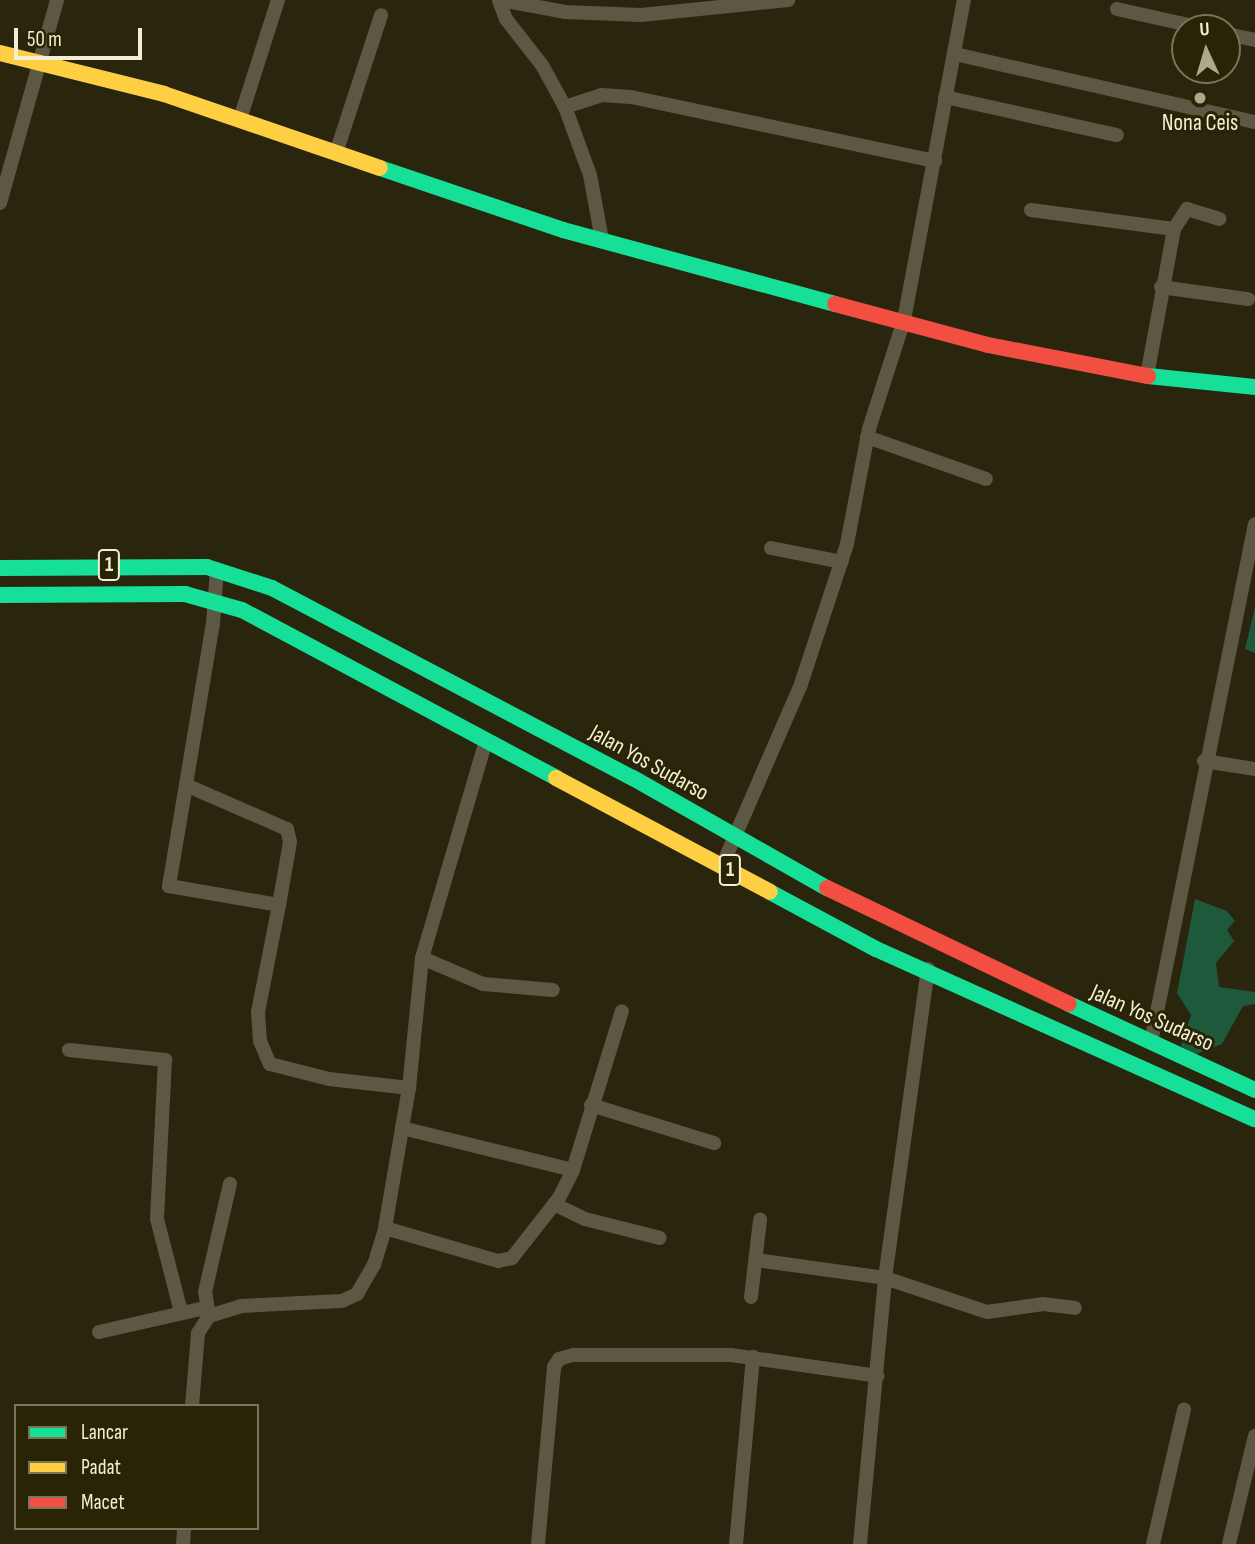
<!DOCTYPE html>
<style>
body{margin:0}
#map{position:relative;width:1255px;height:1544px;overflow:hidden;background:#29260d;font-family:"Sofia Sans Condensed",sans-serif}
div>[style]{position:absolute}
.forest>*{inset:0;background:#1f593b}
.street>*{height:14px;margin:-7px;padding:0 7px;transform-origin:7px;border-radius:7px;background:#5c5844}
.fast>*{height:16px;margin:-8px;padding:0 8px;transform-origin:8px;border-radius:8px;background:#16e098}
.slow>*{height:16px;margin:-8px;padding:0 8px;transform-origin:8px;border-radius:8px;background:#ffcf43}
.jam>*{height:16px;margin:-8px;padding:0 8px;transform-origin:8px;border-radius:8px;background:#f24e42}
.dots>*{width:19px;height:19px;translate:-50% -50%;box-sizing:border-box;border:4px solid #292406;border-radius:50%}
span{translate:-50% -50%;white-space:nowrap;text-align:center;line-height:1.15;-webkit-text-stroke:6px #292406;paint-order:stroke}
.shield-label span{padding:2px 5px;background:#292406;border:2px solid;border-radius:5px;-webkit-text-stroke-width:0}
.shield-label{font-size:21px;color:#f4efd2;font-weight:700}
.poi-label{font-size:23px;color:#f4efd2}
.street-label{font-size:23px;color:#f4efd2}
.legend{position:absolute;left:14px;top:1404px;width:245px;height:126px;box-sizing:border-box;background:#292406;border:2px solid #7a7558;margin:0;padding:9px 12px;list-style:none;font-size:21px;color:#f4efd2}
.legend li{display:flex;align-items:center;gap:14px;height:35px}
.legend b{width:35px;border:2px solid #7a7558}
.north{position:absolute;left:1171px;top:14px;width:70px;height:70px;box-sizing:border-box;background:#292406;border:2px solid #7a7558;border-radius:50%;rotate:356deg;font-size:19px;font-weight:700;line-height:28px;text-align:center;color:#f4efd2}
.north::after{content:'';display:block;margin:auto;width:24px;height:32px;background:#ada98d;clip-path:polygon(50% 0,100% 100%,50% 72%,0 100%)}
.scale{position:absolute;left:14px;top:28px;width:128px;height:32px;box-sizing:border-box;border:4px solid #f4efd2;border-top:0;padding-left:9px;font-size:21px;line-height:24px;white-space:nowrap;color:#f4efd2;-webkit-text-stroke:5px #292406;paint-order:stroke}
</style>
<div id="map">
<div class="forest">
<div style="clip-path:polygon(1255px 607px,1255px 653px,1245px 649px)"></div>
<div style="clip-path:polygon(1195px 899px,1227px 911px,1235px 921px,1227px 930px,1234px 941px,1216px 963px,1219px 987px,1255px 992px,1255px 1004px,1243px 1006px,1222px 1044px,1194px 1055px,1181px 1046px,1191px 1015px,1177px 993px)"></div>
</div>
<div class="street">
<div style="left:499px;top:0;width:20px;rotate:70deg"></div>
<div style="left:506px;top:19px;width:58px;rotate:52deg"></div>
<div style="left:542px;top:65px;width:48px;rotate:61.3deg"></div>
<div style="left:565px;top:107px;width:72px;rotate:69.8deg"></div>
<div style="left:590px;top:175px;width:66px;rotate:79.5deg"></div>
<div style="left:501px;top:0;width:65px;rotate:10.6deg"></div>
<div style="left:565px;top:12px;width:76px;rotate:2.3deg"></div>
<div style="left:641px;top:15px;width:148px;rotate:-5.8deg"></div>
<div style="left:1117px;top:9px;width:87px;rotate:12.6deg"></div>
<div style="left:1227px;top:34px;width:29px;rotate:12deg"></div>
<div style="left:955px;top:54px;width:308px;rotate:12.8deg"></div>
<div style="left:945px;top:97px;width:176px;rotate:12.5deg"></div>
<div style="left:565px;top:107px;width:38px;rotate:-18deg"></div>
<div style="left:601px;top:95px;width:30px;rotate:4deg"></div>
<div style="left:631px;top:97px;width:311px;rotate:11.9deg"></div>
<div style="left:240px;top:119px;width:125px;rotate:-72.3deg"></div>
<div style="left:336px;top:153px;width:145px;rotate:-71.9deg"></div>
<div style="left:0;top:203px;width:211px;rotate:-74.3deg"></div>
<div style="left:1031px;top:210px;width:144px;rotate:7.6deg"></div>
<div style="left:1174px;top:229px;width:24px;rotate:-57deg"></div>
<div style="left:1187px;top:209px;width:34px;rotate:17deg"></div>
<div style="left:1161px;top:287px;width:88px;rotate:7.9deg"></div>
<div style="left:1147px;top:376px;width:149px;rotate:-79.6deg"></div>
<div style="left:867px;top:437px;width:126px;rotate:19.4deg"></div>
<div style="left:771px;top:548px;width:72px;rotate:11.2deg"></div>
<div style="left:217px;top:569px;width:54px;rotate:94.2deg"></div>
<div style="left:213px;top:623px;width:267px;rotate:99.5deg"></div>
<div style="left:169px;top:886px;width:112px;rotate:9.8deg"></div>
<div style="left:279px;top:905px;width:109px;rotate:101.1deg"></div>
<div style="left:258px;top:1012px;width:29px;rotate:86deg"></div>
<div style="left:260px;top:1041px;width:25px;rotate:67deg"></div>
<div style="left:270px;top:1064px;width:61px;rotate:14.3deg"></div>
<div style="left:329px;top:1079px;width:81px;rotate:6.4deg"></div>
<div style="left:1204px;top:761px;width:52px;rotate:8.9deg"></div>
<div style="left:188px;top:786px;width:108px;rotate:23.5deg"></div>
<div style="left:287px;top:829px;width:13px;rotate:77deg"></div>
<div style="left:290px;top:842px;width:64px;rotate:99.9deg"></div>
<div style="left:722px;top:866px;width:198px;rotate:-66.5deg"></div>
<div style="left:801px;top:684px;width:147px;rotate:-71.8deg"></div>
<div style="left:847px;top:544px;width:117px;rotate:-79.2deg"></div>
<div style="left:869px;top:429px;width:114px;rotate:-72.2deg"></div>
<div style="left:904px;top:320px;width:326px;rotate:-79.4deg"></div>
<div style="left:422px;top:958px;width:66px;rotate:23.1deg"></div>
<div style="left:483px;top:984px;width:70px;rotate:4.9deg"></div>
<div style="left:1151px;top:1042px;width:528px;rotate:-78.65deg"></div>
<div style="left:69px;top:1050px;width:97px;rotate:5.9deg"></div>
<div style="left:165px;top:1060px;width:159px;rotate:92.9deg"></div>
<div style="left:157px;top:1219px;width:96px;rotate:75.5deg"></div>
<div style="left:591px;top:1105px;width:129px;rotate:17.2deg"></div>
<div style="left:402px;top:1128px;width:176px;rotate:13.8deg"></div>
<div style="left:554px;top:1204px;width:34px;rotate:26deg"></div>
<div style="left:585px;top:1219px;width:77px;rotate:14.2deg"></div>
<div style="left:385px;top:1228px;width:118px;rotate:16.3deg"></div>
<div style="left:498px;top:1261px;width:14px;rotate:-12deg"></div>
<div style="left:512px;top:1258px;width:76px;rotate:-51.9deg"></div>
<div style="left:559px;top:1198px;width:31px;rotate:-63deg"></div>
<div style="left:573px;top:1170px;width:166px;rotate:-72.9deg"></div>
<div style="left:756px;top:1260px;width:130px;rotate:7.9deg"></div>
<div style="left:885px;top:1278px;width:108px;rotate:18.4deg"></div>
<div style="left:987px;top:1312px;width:57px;rotate:-8.1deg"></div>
<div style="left:1043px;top:1304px;width:32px;rotate:7deg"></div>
<div style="left:751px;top:1297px;width:78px;rotate:-83.3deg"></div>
<div style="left:209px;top:1316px;width:24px;rotate:-99deg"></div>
<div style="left:205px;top:1292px;width:111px;rotate:-77deg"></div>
<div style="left:99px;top:1332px;width:109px;rotate:-12.8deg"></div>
<div style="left:192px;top:1406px;width:73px;rotate:-85.3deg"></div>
<div style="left:198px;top:1333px;width:20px;rotate:-57deg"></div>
<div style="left:209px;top:1316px;width:34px;rotate:-17deg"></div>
<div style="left:241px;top:1306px;width:101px;rotate:-2.8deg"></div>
<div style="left:342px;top:1301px;width:17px;rotate:-25deg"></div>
<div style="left:357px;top:1294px;width:34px;rotate:-60deg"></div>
<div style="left:374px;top:1265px;width:39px;rotate:-73deg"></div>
<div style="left:385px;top:1228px;width:142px;rotate:-80.3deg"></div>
<div style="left:409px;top:1088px;width:131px;rotate:-84.3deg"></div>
<div style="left:422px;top:958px;width:226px;rotate:-73.6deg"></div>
<div style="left:183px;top:1544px;width:16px;rotate:-86deg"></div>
<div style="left:538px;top:1544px;width:178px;rotate:-84.8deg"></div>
<div style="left:554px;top:1367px;width:9px;rotate:-58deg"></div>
<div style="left:559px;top:1359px;width:15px;rotate:-16deg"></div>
<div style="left:573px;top:1355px;width:158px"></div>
<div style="left:731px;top:1355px;width:148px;rotate:8.1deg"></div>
<div style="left:736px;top:1544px;width:188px;rotate:-84.8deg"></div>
<div style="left:860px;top:1544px;width:267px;rotate:-84.6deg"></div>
<div style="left:885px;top:1278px;width:312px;rotate:-82.1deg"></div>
<div style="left:1153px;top:1544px;width:138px;rotate:-77deg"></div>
<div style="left:1229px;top:1544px;width:111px;rotate:-76.5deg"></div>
</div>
<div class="fast">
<div style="left:380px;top:168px;width:193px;rotate:18.7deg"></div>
<div style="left:563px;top:230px;width:282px;rotate:15.2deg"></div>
<div style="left:1148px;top:376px;width:108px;rotate:5.9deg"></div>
<div style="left:0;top:568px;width:207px;rotate:-0.3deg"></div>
<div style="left:207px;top:567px;width:68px;rotate:17.9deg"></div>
<div style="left:272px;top:588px;width:408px;rotate:27.8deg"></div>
<div style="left:633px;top:778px;width:223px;rotate:29.6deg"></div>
<div style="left:0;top:595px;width:185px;rotate:-0.3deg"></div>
<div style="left:185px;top:594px;width:59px;rotate:15.7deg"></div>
<div style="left:242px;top:610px;width:356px;rotate:28.1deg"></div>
<div style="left:770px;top:892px;width:120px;rotate:28.3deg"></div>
<div style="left:876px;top:949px;width:415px;rotate:24.2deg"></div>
<div style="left:1069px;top:1004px;width:205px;rotate:24.8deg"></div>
</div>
<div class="slow">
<div style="left:0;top:53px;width:169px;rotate:14deg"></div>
<div style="left:164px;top:94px;width:228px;rotate:18.9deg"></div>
<div style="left:556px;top:778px;width:242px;rotate:28deg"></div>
</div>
<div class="jam">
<div style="left:835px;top:304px;width:158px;rotate:15deg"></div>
<div style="left:988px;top:345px;width:163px;rotate:11deg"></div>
<div style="left:827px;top:888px;width:268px;rotate:25.6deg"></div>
</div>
<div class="dots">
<div style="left:1200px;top:98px;background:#ada98d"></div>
</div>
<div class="shield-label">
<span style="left:109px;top:565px">1</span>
<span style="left:730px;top:870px">1</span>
</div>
<div class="poi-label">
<span style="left:1200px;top:123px">Nona Ceis</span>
</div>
<div class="street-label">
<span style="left:649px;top:763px;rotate:29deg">Jalan Yos Sudarso</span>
<span style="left:1152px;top:1018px;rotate:24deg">Jalan Yos Sudarso</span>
</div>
<ul class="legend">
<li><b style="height:9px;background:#16e098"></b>Lancar</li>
<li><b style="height:9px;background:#ffcf43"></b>Padat</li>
<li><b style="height:9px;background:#f24e42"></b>Macet</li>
</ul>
<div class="north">U</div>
<div class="scale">50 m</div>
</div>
